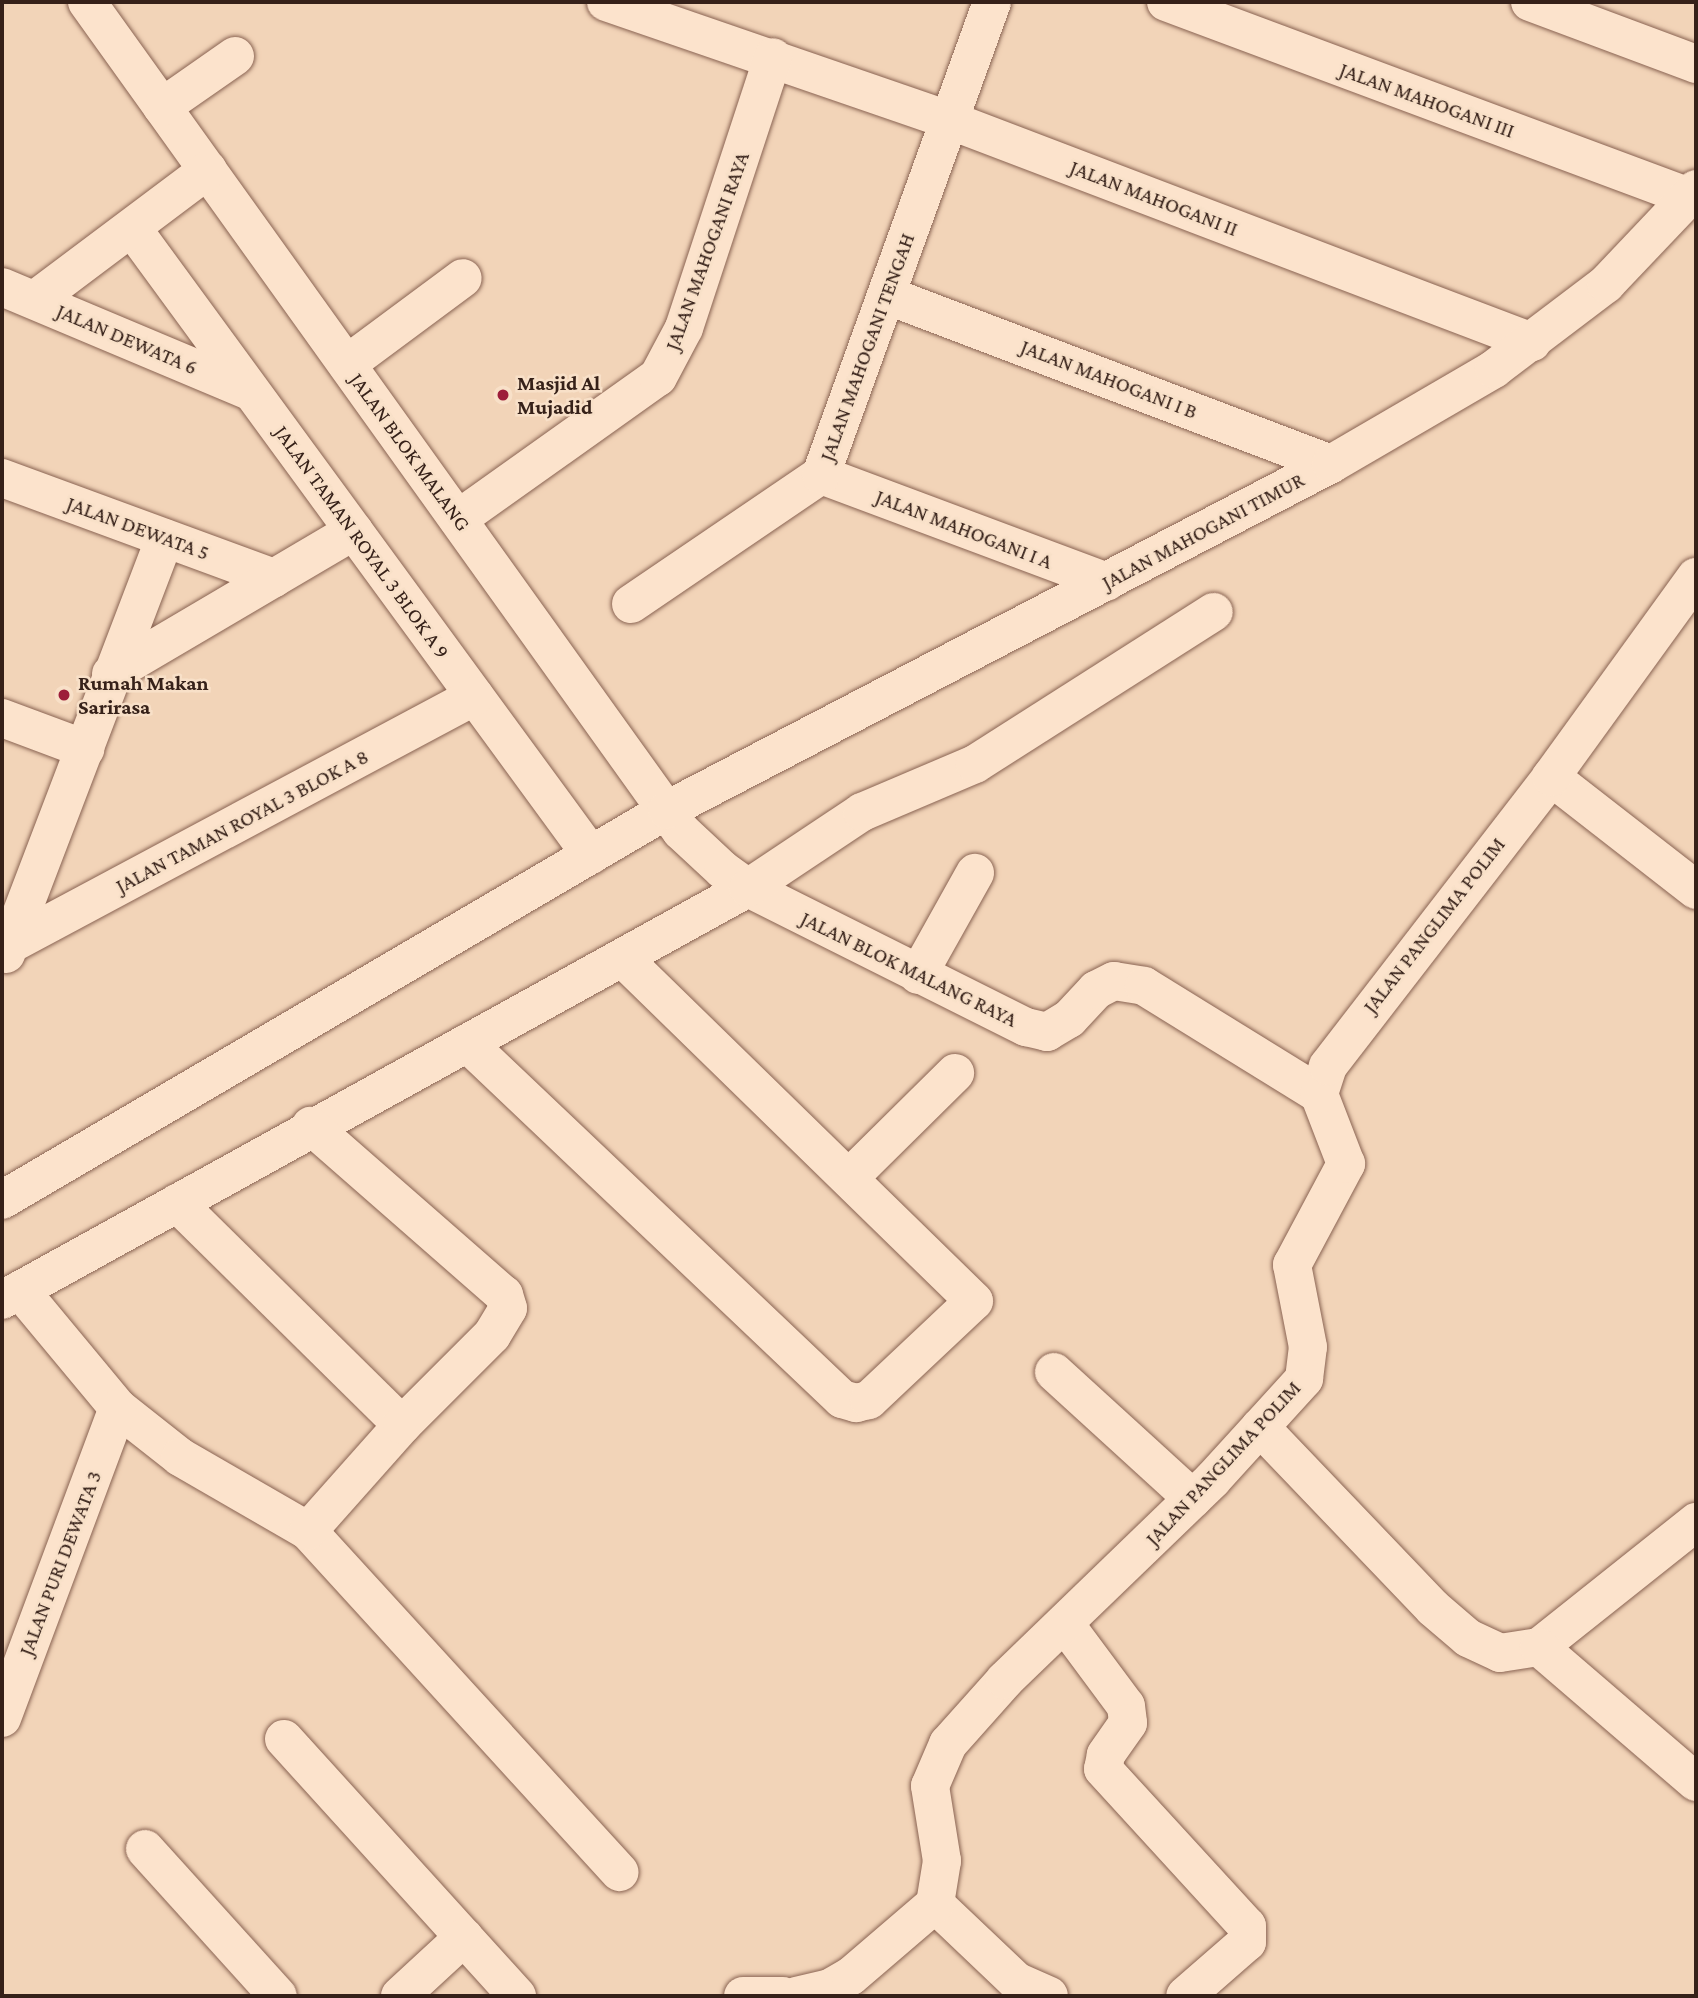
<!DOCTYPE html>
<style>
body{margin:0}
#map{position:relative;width:1698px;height:1998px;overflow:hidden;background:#f2d4b8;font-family:"Crimson Pro",serif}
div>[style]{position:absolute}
.roads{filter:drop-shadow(0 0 2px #896352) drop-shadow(0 0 2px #896352)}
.minor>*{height:38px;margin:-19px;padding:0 19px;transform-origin:19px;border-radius:19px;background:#fce3cc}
.dots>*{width:19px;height:19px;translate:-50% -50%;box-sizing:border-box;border:4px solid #f8e0c8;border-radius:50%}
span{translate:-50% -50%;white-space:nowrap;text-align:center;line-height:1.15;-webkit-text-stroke:5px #f8e0c8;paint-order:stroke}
.street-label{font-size:21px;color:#362119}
.poi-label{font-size:21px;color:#362119;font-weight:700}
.left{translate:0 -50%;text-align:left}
.frame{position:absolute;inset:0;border:4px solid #362119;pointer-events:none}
</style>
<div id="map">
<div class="roads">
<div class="minor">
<div style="left:87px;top:2px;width:1020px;rotate:54.38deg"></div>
<div style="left:681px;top:831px;width:57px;rotate:42.9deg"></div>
<div style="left:723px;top:870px;width:31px;rotate:36deg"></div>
<div style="left:748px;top:888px;width:311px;rotate:26.6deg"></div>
<div style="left:1026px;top:1027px;width:22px;rotate:13deg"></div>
<div style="left:1047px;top:1032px;width:26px;rotate:-31deg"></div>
<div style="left:1069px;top:1019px;width:40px;rotate:-47deg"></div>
<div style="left:1096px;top:990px;width:20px;rotate:-27deg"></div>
<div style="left:1114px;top:981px;width:30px;rotate:9deg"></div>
<div style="left:1144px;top:986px;width:206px;rotate:31.7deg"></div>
<div style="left:606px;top:2px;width:363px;rotate:19deg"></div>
<div style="left:949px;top:120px;width:624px;rotate:20.85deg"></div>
<div style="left:1166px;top:2px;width:558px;rotate:20.45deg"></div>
<div style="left:1530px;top:2px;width:177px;rotate:20.5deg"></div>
<div style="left:162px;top:107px;width:89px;rotate:-34.9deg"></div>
<div style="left:132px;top:228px;width:777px;rotate:53.79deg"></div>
<div style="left:2px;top:287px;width:269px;rotate:22.8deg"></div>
<div style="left:886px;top:295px;width:476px;rotate:20.8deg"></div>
<div style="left:36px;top:299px;width:215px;rotate:-36.9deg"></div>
<div style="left:347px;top:364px;width:144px;rotate:-36.6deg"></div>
<div style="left:821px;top:475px;width:305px;rotate:20.5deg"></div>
<div style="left:2px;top:478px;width:290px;rotate:20.2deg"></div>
<div style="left:458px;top:519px;width:245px;rotate:-35.4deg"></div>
<div style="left:658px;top:377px;width:55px;rotate:-62deg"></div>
<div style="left:684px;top:328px;width:285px;rotate:-71.8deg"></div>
<div style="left:631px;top:604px;width:230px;rotate:-34.2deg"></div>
<div style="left:821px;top:475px;width:503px;rotate:-70.12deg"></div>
<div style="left:111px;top:674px;width:282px;rotate:-30.5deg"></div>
<div style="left:2px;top:718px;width:89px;rotate:20.5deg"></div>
<div style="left:1551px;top:777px;width:184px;rotate:37.9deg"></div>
<div style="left:9px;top:945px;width:528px;rotate:-28.12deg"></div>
<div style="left:6px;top:954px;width:445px;rotate:-69.1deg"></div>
<div style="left:918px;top:975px;width:117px;rotate:-60.8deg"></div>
<div style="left:467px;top:1043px;width:517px;rotate:43.51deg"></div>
<div style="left:842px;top:1399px;width:15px;rotate:16deg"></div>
<div style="left:856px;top:1403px;width:13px;rotate:-13deg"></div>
<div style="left:869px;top:1400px;width:144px;rotate:-43.3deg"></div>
<div style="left:974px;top:1301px;width:491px;rotate:-135.7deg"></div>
<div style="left:850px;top:1177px;width:148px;rotate:-44.7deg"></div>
<div style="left:2px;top:1200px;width:771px;rotate:-30.39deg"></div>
<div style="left:667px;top:810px;width:749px;rotate:-27.52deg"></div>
<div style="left:1331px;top:464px;width:189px;rotate:-30.2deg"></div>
<div style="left:1494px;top:369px;width:141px;rotate:-37.2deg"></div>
<div style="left:1606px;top:284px;width:131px;rotate:-46.5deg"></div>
<div style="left:177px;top:1203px;width:316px;rotate:44.6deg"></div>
<div style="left:20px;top:1290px;width:153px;rotate:50.3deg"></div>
<div style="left:118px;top:1408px;width:79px;rotate:38.3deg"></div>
<div style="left:180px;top:1457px;width:148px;rotate:30deg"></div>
<div style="left:308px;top:1531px;width:462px;rotate:47.6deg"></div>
<div style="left:2px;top:1300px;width:852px;rotate:-28.91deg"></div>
<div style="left:748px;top:888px;width:137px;rotate:-33.7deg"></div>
<div style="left:862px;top:812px;width:123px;rotate:-23deg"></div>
<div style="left:975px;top:764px;width:283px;rotate:-32.5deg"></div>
<div style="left:1054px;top:1372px;width:188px;rotate:42.4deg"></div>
<div style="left:1260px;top:1427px;width:250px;rotate:46.3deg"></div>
<div style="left:1433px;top:1608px;width:46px;rotate:40.6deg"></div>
<div style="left:1468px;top:1638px;width:35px;rotate:25deg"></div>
<div style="left:1500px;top:1653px;width:39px;rotate:-9deg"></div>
<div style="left:1539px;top:1647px;width:201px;rotate:-38.5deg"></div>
<div style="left:308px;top:1531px;width:142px;rotate:-48.4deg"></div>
<div style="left:402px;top:1425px;width:127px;rotate:-45deg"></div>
<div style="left:492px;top:1335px;width:31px;rotate:-59deg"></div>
<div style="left:508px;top:1308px;width:14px;rotate:-107deg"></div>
<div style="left:504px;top:1295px;width:257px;rotate:-138.8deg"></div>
<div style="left:1065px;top:1624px;width:102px;rotate:53.4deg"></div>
<div style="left:1126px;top:1706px;width:17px;rotate:83deg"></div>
<div style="left:1128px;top:1723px;width:39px;rotate:125deg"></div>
<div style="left:1106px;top:1755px;width:14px;rotate:102deg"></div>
<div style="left:1103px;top:1769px;width:213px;rotate:47.5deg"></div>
<div style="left:1247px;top:1926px;width:16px;rotate:90deg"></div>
<div style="left:1247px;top:1942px;width:82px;rotate:138.9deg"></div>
<div style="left:1539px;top:1647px;width:207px;rotate:40.7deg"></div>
<div style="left:2px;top:1718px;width:331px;rotate:-69.5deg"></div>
<div style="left:284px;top:1739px;width:347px;rotate:47.8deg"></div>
<div style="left:145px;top:1849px;width:198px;rotate:47.9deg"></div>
<div style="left:935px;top:1904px;width:112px;rotate:43.5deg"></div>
<div style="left:1016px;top:1981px;width:36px;rotate:24deg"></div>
<div style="left:400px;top:1996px;width:87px;rotate:-42.7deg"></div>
<div style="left:743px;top:1996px;width:40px"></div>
<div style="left:796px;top:1996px;width:35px;rotate:-13deg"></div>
<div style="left:830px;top:1988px;width:24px;rotate:-30deg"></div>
<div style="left:851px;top:1976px;width:111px;rotate:-40.6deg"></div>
<div style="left:935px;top:1904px;width:44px;rotate:-80.8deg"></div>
<div style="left:942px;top:1861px;width:76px;rotate:-99.1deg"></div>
<div style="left:930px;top:1786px;width:46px;rotate:-66.8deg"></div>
<div style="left:948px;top:1744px;width:86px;rotate:-48.3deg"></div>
<div style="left:1005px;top:1680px;width:288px;rotate:-44deg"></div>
<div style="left:1212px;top:1480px;width:137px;rotate:-47.7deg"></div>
<div style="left:1304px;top:1379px;width:32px;rotate:-83deg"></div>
<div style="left:1308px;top:1347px;width:84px;rotate:-101deg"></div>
<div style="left:1292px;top:1265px;width:115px;rotate:-61.9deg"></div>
<div style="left:1346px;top:1164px;width:75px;rotate:-111.1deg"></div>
<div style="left:1319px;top:1094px;width:29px;rotate:-72deg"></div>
<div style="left:1328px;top:1066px;width:365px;rotate:-52.3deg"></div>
<div style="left:1551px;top:777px;width:247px;rotate:-54.1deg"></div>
</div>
</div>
<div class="dots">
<div style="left:503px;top:395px;background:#9d1d3a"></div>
<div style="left:64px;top:695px;background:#9d1d3a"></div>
</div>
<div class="street-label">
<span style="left:1427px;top:100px;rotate:20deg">JALAN MAHOGANI III</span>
<span style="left:1154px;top:198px;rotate:21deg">JALAN MAHOGANI II</span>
<span style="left:707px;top:251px;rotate:-70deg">JALAN MAHOGANI RAYA</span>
<span style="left:127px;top:339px;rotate:23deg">JALAN DEWATA 6</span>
<span style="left:867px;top:347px;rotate:-70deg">JALAN MAHOGANI TENGAH</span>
<span style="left:1109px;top:379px;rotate:21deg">JALAN MAHOGANI I B</span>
<span style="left:410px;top:452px;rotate:54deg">JALAN BLOK MALANG</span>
<span style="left:138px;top:528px;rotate:20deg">JALAN DEWATA 5</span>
<span style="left:964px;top:529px;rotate:21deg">JALAN MAHOGANI I A</span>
<span style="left:1203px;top:531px;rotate:-28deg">JALAN MAHOGANI TIMUR</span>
<span style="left:362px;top:542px;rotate:54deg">JALAN TAMAN ROYAL 3 BLOK A 9</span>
<span style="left:242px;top:821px;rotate:-28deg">JALAN TAMAN ROYAL 3 BLOK A 8</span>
<span style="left:1434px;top:925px;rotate:-52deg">JALAN PANGLIMA POLIM</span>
<span style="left:909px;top:969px;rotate:26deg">JALAN BLOK MALANG RAYA</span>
<span style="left:1223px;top:1463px;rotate:-47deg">JALAN PANGLIMA POLIM</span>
<span style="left:60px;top:1563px;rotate:-69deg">JALAN PURI DEWATA 3</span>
</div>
<div class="poi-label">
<span class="left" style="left:517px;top:395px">Masjid Al<br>Mujadid</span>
<span class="left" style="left:78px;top:695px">Rumah Makan<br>Sarirasa</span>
</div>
<div class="frame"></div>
</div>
